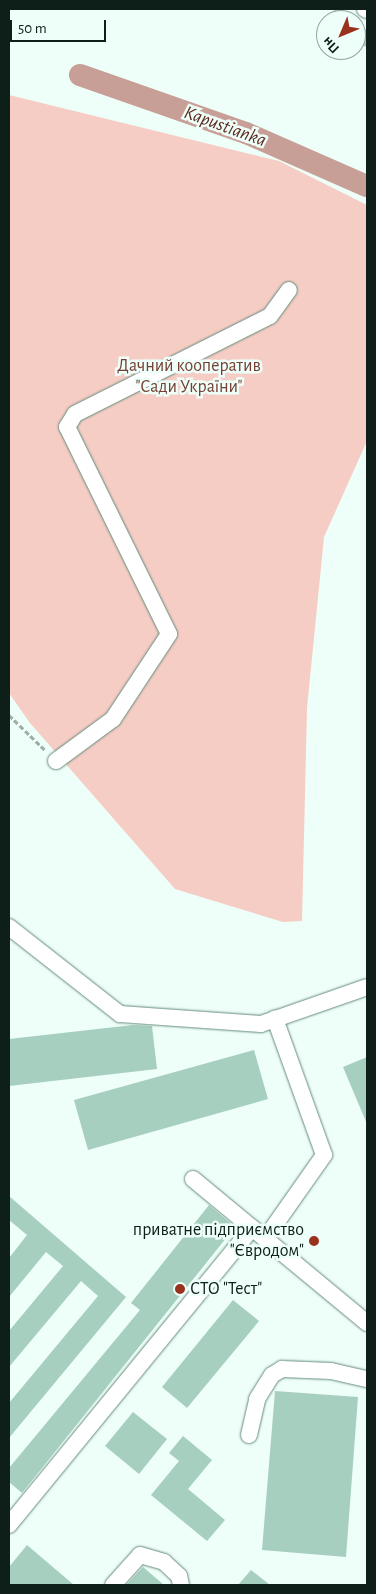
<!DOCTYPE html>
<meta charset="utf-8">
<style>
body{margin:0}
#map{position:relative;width:376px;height:1594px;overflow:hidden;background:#eefef8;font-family:"Alegreya Sans",sans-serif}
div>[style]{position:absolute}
.green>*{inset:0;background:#f6cdc4}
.river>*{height:22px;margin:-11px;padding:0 11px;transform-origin:11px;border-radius:11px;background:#c89f96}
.building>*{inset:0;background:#a7cfc0}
.path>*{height:2.5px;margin-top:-1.25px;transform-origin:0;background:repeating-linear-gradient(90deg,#9dada7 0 5px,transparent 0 7.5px)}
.roads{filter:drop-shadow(0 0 1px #648b7d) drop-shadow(0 0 1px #648b7d)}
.minor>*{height:16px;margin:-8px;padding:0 8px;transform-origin:8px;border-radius:8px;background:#fff}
.dots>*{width:14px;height:14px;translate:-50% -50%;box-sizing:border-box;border:2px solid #eefef8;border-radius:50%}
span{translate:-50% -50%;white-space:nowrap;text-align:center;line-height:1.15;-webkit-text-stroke:5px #eefef8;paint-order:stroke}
.park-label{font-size:18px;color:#763f34}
.poi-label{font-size:18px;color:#0e1e19}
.right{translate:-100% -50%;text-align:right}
.left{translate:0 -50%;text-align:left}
.water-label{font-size:19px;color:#5c271d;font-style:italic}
.frame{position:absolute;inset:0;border:10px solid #0e1e19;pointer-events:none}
.north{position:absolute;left:316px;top:10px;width:50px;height:50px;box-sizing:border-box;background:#eefef8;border:1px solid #94a49f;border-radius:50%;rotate:225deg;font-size:14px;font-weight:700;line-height:20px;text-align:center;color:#0e1e19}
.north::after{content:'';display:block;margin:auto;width:18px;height:22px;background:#9a311e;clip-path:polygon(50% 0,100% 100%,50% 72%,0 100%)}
.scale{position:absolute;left:10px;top:20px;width:96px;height:22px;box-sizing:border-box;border:2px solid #0e1e19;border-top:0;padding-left:6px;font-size:15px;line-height:18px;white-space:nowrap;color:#0e1e19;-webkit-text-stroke:4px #eefef8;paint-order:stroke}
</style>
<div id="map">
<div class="green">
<div style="clip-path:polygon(9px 95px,279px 161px,367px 205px,367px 441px,324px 537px,307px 708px,302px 921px,283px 922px,175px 889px,30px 723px,9px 693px)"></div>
</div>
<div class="river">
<div style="left:80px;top:75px;width:176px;rotate:19.3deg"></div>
<div style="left:246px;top:133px;width:132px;rotate:23.7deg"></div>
</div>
<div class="building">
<div style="clip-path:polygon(335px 9px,352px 20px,326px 20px)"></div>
<div style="clip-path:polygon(356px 25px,367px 30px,367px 47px,356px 43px)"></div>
<div style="clip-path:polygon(133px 1025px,152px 1026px,157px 1069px,9px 1086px,9px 1039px)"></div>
<div style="clip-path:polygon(254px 1050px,268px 1099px,88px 1150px,74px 1100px)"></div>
<div style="clip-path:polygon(367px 1057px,367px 1124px,343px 1067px)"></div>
<div style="clip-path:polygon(9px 1196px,126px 1297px,9px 1438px,9px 1403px,98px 1296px,81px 1281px,9px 1367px,9px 1331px,63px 1266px,46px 1252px,9px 1297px,9px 1258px,27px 1235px,9px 1220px)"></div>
<div style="clip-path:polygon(209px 1205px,235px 1227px,22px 1493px,9px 1482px,9px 1468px,140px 1310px,131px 1303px)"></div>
<div style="clip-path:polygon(233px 1300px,259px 1321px,187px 1408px,162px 1387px)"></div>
<div style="clip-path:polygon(275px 1391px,358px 1397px,346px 1557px,262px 1550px)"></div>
<div style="clip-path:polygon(133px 1412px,167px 1439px,139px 1474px,105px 1446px)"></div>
<div style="clip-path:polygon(183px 1436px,212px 1460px,188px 1489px,225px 1520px,207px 1541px,151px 1495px,179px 1461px,169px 1453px)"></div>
<div style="clip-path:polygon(27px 1545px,74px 1585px,9px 1585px,9px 1567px)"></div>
<div style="clip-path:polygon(143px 1567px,164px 1585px,126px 1585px)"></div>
<div style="clip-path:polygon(251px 1570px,270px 1585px,238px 1585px)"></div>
</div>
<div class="path">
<div style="left:9px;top:715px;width:52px;rotate:44.2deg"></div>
</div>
<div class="roads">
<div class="minor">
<div style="left:365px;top:9px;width:2px;rotate:27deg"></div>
<div style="left:56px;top:761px;width:71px;rotate:-36.4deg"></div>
<div style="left:113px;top:719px;width:102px;rotate:-56.6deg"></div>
<div style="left:169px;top:634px;width:231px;rotate:-116.2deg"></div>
<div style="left:67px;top:427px;width:15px;rotate:-58deg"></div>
<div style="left:75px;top:414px;width:218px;rotate:-26.7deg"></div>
<div style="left:270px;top:316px;width:32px;rotate:-54deg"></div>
<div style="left:9px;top:927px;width:141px;rotate:38.1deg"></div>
<div style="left:120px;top:1014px;width:141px;rotate:4.1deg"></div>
<div style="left:261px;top:1024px;width:112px;rotate:-19.2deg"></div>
<div style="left:193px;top:1179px;width:226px;rotate:39.6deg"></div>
<div style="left:265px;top:1239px;width:103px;rotate:-54.9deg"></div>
<div style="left:324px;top:1155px;width:145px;rotate:-109.8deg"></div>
<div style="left:249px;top:1435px;width:37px;rotate:-77deg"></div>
<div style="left:257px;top:1399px;width:28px;rotate:-58deg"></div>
<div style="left:272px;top:1375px;width:12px;rotate:-31deg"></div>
<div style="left:282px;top:1369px;width:49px;rotate:2.3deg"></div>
<div style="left:331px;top:1371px;width:37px;rotate:13deg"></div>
<div style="left:9px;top:1525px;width:384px;rotate:-50.7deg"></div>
<div style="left:113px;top:1585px;width:40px;rotate:-48deg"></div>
<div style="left:140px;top:1555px;width:25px;rotate:16deg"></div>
<div style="left:164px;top:1562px;width:21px;rotate:43deg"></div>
<div style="left:179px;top:1576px;width:9px;rotate:77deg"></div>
</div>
</div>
<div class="dots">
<div style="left:314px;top:1241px;background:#9a311e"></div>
<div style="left:180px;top:1289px;background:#9a311e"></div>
</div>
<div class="park-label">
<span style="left:189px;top:377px">Дачний кооператив<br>"Сади України"</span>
</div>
<div class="poi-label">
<span class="right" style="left:304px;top:1241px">приватне підприємство<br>"Євродом"</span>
<span class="left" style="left:190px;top:1289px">СТО "Тест"</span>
</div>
<div class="water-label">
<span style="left:225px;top:127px;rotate:20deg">Kapustianka</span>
</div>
<div class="frame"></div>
<div class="north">Пн</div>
<div class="scale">50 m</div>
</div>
